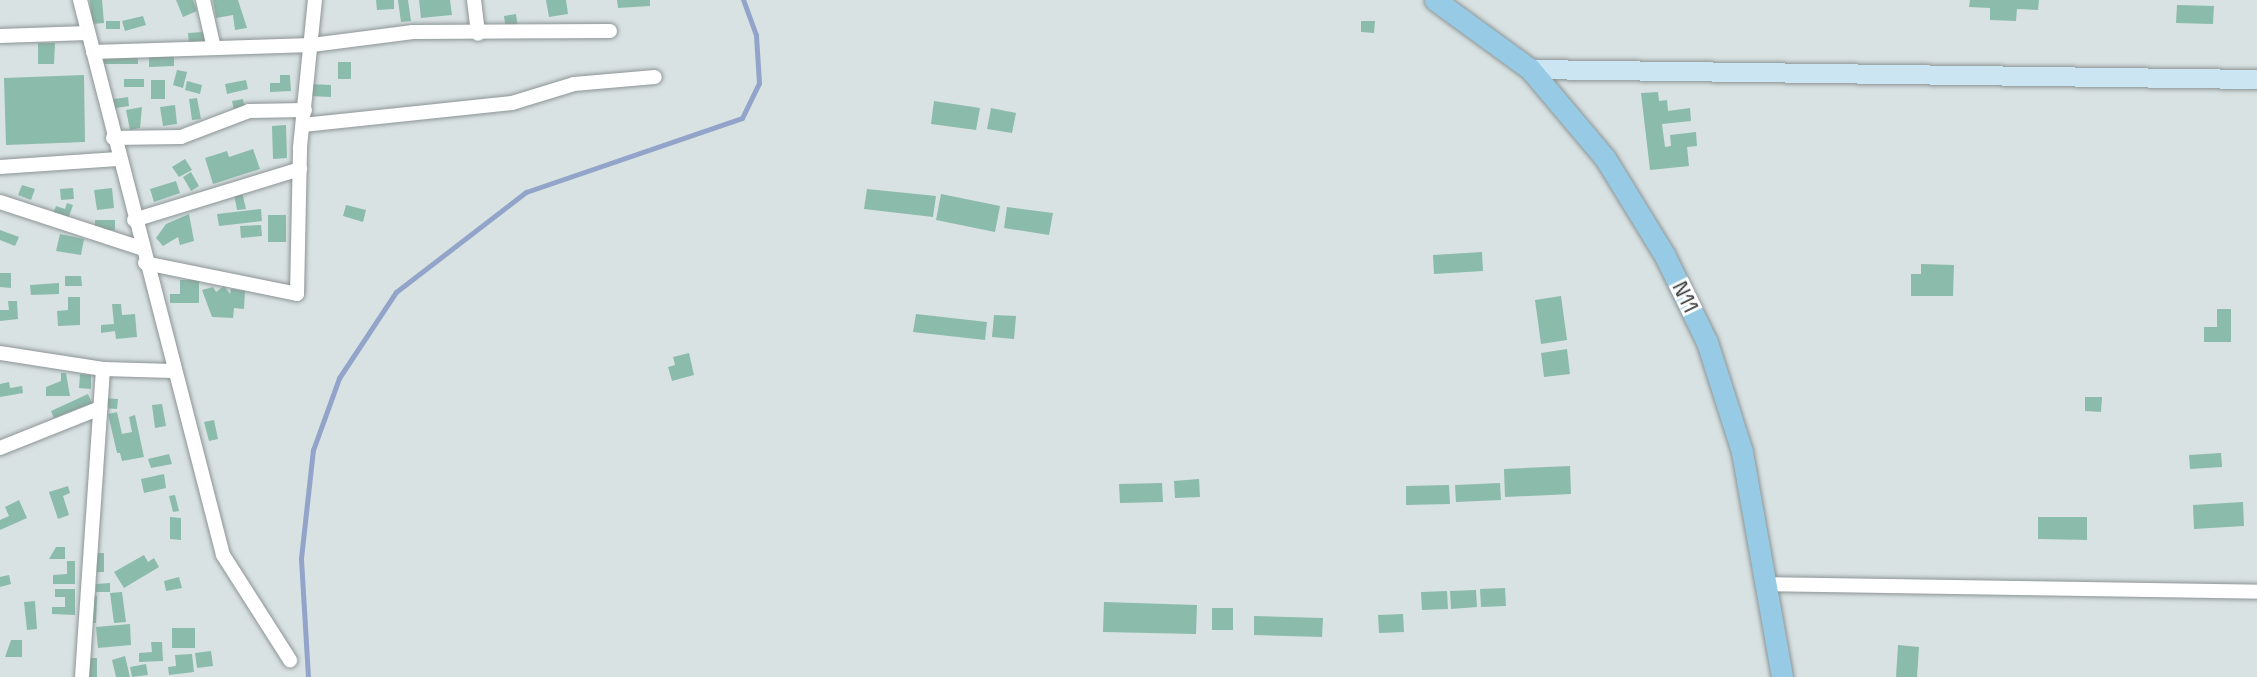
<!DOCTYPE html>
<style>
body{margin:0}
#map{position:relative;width:2257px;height:677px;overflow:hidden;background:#d9e2e2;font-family:"Space Grotesk",sans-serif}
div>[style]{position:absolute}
.stream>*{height:5px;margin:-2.5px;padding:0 2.5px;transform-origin:2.5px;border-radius:2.5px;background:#92a4c9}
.building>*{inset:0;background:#8bbbaa}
.roads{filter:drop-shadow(0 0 2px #8c9495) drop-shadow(0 0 2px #8c9495)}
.minor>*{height:14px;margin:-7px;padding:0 7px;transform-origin:7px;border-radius:7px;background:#fff}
.secondary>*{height:19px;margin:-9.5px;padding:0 9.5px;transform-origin:9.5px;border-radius:9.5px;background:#cbe5f2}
.primary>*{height:21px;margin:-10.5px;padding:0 10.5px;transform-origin:10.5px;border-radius:10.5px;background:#97cbe5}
span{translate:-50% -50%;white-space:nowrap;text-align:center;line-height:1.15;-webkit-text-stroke:6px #fff;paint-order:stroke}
.street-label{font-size:21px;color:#353939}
</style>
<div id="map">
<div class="stream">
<div style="left:308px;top:677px;width:119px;rotate:-93.4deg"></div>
<div style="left:301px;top:558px;width:109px;rotate:-83.7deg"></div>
<div style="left:313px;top:450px;width:77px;rotate:-70.1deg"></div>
<div style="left:339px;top:378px;width:103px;rotate:-56.5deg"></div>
<div style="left:396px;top:292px;width:164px;rotate:-37.6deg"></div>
<div style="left:526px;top:192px;width:228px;rotate:-18.9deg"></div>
<div style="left:742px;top:118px;width:39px;rotate:-64deg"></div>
<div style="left:759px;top:83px;width:48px;rotate:-93.6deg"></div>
<div style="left:756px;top:35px;width:37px;rotate:-110deg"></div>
</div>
<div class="building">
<div style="clip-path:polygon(90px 0,102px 0,104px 23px,92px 24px)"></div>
<div style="clip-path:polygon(176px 0,193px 0,197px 11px,183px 17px)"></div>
<div style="clip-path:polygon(213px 0,238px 0,247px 28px,235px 30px,233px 15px,216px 18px)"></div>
<div style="clip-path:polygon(376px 0,394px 0,394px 9px,377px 10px)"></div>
<div style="clip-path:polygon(398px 0,408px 0,411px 21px,401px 22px)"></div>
<div style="clip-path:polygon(419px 0,450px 0,452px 15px,421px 18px)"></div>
<div style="clip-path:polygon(546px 0,566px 0,568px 14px,549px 17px)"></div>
<div style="clip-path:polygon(617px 0,650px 0,650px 6px,618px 8px)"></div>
<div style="clip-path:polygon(1970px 0,2039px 0,2038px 10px,2017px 9px,2016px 21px,1990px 20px,1990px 8px,1969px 7px)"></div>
<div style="clip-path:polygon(2177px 5px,2214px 6px,2213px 24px,2176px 23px)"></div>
<div style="clip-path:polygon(516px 14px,518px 29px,506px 30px,504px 16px)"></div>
<div style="clip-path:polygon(143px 16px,146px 25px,125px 31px,122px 21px)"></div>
<div style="clip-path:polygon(106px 21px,120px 21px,120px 29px,106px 29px)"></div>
<div style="clip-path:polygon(1361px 21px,1375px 21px,1374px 33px,1361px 32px)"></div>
<div style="clip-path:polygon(204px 32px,204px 43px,189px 43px,188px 33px)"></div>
<div style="clip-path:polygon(38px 43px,55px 43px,54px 64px,38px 64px)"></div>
<div style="clip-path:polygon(138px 55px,138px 64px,104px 64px,104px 56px)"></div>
<div style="clip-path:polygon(149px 56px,174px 56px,174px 66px,149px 67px)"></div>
<div style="clip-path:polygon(338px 62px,351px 62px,351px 79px,338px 79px)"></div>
<div style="clip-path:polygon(177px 70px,187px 72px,183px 88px,173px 85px)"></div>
<div style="clip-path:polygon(84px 75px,85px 142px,6px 145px,4px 78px)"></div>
<div style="clip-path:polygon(280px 75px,290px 75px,291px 91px,270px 92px,270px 83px,280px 83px)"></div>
<div style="clip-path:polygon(124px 79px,144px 79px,144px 87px,124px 87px)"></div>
<div style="clip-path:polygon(151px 80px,165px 80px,165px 99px,151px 99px)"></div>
<div style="clip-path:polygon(246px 80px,248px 89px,227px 94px,225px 84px)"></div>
<div style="clip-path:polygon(187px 81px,202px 85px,200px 94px,185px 90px)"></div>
<div style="clip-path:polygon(310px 84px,331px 85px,331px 97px,310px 96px)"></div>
<div style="clip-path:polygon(1658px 92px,1659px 101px,1667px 100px,1668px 111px,1690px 108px,1691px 121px,1662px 124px,1665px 147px,1671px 146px,1670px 135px,1696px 132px,1697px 146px,1687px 147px,1689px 166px,1650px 170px,1641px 93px)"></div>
<div style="clip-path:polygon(128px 97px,129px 106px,110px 109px,108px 100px)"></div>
<div style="clip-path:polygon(197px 98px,201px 119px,192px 120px,189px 99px)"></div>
<div style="clip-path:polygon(243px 99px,245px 108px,234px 110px,232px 101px)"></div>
<div style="clip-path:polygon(934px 101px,980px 108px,976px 130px,931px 124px)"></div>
<div style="clip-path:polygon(175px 105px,177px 124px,163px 126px,160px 107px)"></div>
<div style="clip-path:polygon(142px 107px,140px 128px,130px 130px,126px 110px)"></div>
<div style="clip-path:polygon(991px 108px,1016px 113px,1012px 133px,987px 129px)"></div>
<div style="clip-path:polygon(286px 125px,287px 158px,273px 159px,272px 126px)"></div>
<div style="clip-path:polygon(253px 149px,260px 169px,213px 184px,205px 158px,227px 151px,229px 157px)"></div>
<div style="clip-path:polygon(185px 159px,192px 170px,179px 177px,172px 167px)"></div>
<div style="clip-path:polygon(191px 172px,199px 186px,191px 191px,183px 177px)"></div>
<div style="clip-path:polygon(176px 181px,180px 193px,154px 202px,150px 189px)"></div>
<div style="clip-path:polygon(22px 185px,35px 189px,31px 200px,18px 195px)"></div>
<div style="clip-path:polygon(73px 188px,74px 199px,61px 200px,60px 189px)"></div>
<div style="clip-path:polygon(112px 188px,114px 208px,97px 210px,94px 190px)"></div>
<div style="clip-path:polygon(867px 189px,936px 196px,933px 217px,864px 209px)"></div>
<div style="clip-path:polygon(242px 192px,246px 209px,237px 210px,234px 194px)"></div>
<div style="clip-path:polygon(941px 194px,1000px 206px,995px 232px,936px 220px)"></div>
<div style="clip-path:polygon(67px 203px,73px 205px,67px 222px,52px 217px,56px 206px,65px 209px)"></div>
<div style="clip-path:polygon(346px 205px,366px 210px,363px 222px,343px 216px)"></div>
<div style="clip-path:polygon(1007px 207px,1053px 213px,1049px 235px,1004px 228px)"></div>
<div style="clip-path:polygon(261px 209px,262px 221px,219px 226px,217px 214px)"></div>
<div style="clip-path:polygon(189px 214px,194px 241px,180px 245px,178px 237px,163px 246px,156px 238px,166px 224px)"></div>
<div style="clip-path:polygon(268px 215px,286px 215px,286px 242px,268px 242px)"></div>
<div style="clip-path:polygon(95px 220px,115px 220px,115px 230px,95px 230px)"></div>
<div style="clip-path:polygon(261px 225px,262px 236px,241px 238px,240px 226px)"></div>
<div style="clip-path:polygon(0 230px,19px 237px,15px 246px,0 240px)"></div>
<div style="clip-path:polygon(60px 234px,84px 239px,81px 255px,56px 251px)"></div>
<div style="clip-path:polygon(1482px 252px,1483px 271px,1434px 274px,1433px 255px)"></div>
<div style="clip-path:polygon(1921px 264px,1954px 265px,1953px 296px,1911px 296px,1911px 274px,1921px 274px)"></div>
<div style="clip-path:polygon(0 273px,11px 273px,11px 288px,0 287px)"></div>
<div style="clip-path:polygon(65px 276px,81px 276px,82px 286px,65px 286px)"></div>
<div style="clip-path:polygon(180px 280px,199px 280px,199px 303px,170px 303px,170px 294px,180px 294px)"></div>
<div style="clip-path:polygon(59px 283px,59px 294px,31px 295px,30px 285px)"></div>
<div style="clip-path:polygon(224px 286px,230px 294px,231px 289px,245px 291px,244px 309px,234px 308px,233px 318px,212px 317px,202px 290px,213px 287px,216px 292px)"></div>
<div style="clip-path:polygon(1561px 296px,1567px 340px,1541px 344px,1535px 300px)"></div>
<div style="clip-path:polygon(68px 297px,80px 297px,80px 325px,58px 326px,57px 311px,68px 310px)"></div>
<div style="clip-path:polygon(8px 301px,17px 301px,18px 319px,0 321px,0 310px,9px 310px)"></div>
<div style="clip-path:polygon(112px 304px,121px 304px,122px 315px,135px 314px,137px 337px,116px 339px,115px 331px,101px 333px,101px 325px,114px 324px)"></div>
<div style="clip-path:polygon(2217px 309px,2231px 309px,2231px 342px,2204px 342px,2204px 327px,2217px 327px)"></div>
<div style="clip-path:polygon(916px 314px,987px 322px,985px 340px,913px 332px)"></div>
<div style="clip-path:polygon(994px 315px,1016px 316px,1014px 339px,992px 337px)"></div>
<div style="clip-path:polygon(1567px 349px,1570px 374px,1544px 377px,1541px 353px)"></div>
<div style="clip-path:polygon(689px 353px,694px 375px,672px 381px,668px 367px,675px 365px,673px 357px)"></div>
<div style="clip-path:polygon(61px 373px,66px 373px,70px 396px,46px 396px,46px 387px,61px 381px)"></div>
<div style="clip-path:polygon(80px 374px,91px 375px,91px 389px,79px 388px)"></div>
<div style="clip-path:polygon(9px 382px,10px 388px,22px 386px,23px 393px,0 397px,0 384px)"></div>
<div style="clip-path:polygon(88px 394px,92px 403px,54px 418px,51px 411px)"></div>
<div style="clip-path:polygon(2085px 397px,2102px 397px,2101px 412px,2085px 411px)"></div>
<div style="clip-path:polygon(104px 398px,118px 399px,117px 409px,103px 408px)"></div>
<div style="clip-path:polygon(162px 404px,166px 426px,155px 428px,152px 405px)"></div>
<div style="clip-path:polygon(117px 412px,122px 434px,132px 432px,129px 417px,135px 415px,144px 457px,122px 461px,120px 453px,117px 453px,108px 414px)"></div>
<div style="clip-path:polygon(214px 420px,218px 439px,209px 441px,204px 422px)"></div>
<div style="clip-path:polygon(2221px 453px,2222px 467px,2190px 469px,2189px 455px)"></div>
<div style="clip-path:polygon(169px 454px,172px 464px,151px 468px,148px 459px)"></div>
<div style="clip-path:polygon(1570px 466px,1571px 494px,1505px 497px,1504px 469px)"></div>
<div style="clip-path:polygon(164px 474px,166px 488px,144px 493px,141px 479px)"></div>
<div style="clip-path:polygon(1199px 479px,1200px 497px,1175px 498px,1174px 481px)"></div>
<div style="clip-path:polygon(1162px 483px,1163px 502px,1120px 503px,1119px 484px)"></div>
<div style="clip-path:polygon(1500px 483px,1501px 500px,1456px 502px,1455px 485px)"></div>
<div style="clip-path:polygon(1449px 485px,1450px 504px,1406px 505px,1406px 486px)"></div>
<div style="clip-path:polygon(68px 486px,70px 493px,63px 496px,69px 515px,58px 519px,49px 492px)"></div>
<div style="clip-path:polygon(175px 495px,179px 511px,173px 512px,169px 496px)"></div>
<div style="clip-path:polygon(19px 500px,27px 518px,0 530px,0 520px,9px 516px,5px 507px)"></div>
<div style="clip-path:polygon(2243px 502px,2244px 526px,2194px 529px,2193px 505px)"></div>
<div style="clip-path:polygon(170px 517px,181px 518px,181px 540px,170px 539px)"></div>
<div style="clip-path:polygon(2038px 517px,2087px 517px,2087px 540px,2038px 539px)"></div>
<div style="clip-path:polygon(56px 547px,65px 547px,65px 559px,49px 559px)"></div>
<div style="clip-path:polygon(91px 553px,104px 553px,104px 572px,92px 572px)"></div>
<div style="clip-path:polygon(144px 555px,148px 562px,154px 558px,159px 567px,124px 588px,114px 572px)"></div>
<div style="clip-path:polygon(67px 561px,75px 561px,75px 584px,53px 584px,53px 575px,67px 574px)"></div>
<div style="clip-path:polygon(9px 575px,11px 584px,0 587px,0 577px)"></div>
<div style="clip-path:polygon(179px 577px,182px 588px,166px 591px,164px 581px)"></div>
<div style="clip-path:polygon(110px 583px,110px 592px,96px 592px,96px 584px)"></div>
<div style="clip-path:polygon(1505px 588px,1506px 606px,1481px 607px,1480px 589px)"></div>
<div style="clip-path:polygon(55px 589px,75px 589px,75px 615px,52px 614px,52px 607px,65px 607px,65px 597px,55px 597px)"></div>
<div style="clip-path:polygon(1476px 590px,1477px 607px,1451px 609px,1450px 591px)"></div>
<div style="clip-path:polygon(1447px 591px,1448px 609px,1422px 610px,1421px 592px)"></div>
<div style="clip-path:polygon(122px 592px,126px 622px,114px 623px,110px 593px)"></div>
<div style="clip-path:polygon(89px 595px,97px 596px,96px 623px,88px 623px)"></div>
<div style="clip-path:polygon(35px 601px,37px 629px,27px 630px,24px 602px)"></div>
<div style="clip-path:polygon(1104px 602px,1197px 605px,1196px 634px,1103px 632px)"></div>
<div style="clip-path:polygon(1212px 608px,1233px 608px,1233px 630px,1212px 630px)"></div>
<div style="clip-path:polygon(1403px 614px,1404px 632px,1379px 633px,1378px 615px)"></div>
<div style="clip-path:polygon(1254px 616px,1323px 618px,1322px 637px,1254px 635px)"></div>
<div style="clip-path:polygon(130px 624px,131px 645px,98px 648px,96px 627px)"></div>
<div style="clip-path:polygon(172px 628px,195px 628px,195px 648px,172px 648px)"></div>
<div style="clip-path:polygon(11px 640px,22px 640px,22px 657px,5px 657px)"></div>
<div style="clip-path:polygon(151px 642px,162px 642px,163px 661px,139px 662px,139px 653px,152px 652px)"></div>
<div style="clip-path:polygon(1898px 645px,1919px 647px,1917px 677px,1896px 677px)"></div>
<div style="clip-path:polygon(211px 651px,213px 666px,197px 668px,195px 653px)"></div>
<div style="clip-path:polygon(192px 654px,194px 672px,169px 675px,168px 667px,176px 666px,175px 655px)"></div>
<div style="clip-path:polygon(125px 656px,130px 677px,116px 677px,112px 660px)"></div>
<div style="clip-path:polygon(88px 658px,97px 658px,97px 677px,88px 677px)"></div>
<div style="clip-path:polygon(146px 664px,148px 675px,132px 677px,130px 667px)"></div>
</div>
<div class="roads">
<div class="minor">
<div style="left:80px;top:0;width:573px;rotate:75.55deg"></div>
<div style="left:223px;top:555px;width:125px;rotate:57.5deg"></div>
<div style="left:203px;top:0;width:49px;rotate:77.1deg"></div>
<div style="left:474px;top:0;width:34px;rotate:83deg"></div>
<div style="left:0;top:36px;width:88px;rotate:-2deg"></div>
<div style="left:93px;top:52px;width:219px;rotate:-1.8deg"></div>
<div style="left:312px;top:45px;width:102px;rotate:-7.3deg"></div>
<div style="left:413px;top:32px;width:197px;rotate:-0.3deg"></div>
<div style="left:303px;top:125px;width:210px;rotate:-6deg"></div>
<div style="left:512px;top:103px;width:65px;rotate:-17deg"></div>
<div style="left:574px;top:84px;width:81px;rotate:-4.9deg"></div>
<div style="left:113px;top:138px;width:68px;rotate:-0.8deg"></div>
<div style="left:181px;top:137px;width:73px;rotate:-20.9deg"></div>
<div style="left:249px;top:111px;width:56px;rotate:-1deg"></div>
<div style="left:0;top:167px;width:118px;rotate:-3.9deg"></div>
<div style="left:0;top:202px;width:148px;rotate:18.1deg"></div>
<div style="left:134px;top:220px;width:174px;rotate:-17.1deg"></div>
<div style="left:145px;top:263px;width:155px;rotate:11.5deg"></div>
<div style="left:297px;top:294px;width:147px;rotate:-88.8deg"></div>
<div style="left:300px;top:147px;width:148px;rotate:-84.2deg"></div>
<div style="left:0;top:353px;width:104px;rotate:8.8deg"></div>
<div style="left:103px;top:369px;width:309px;rotate:93.9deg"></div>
<div style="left:103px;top:369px;width:70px;rotate:1.6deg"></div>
<div style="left:0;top:448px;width:108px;rotate:-21.8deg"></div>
<div style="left:1764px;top:584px;width:493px;rotate:0.9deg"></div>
</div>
<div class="secondary">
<div style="left:1530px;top:69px;width:727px;rotate:0.79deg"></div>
</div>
<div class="primary">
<div style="left:1435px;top:0;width:117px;rotate:36deg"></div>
<div style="left:1530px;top:69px;width:116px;rotate:49.9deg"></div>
<div style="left:1605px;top:158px;width:115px;rotate:58.5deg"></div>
<div style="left:1665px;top:256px;width:96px;rotate:64deg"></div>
<div style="left:1707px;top:342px;width:115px;rotate:72.3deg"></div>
<div style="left:1742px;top:452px;width:229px;rotate:79.9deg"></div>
</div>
</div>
<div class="street-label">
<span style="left:1685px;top:297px;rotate:64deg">N11</span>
</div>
</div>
